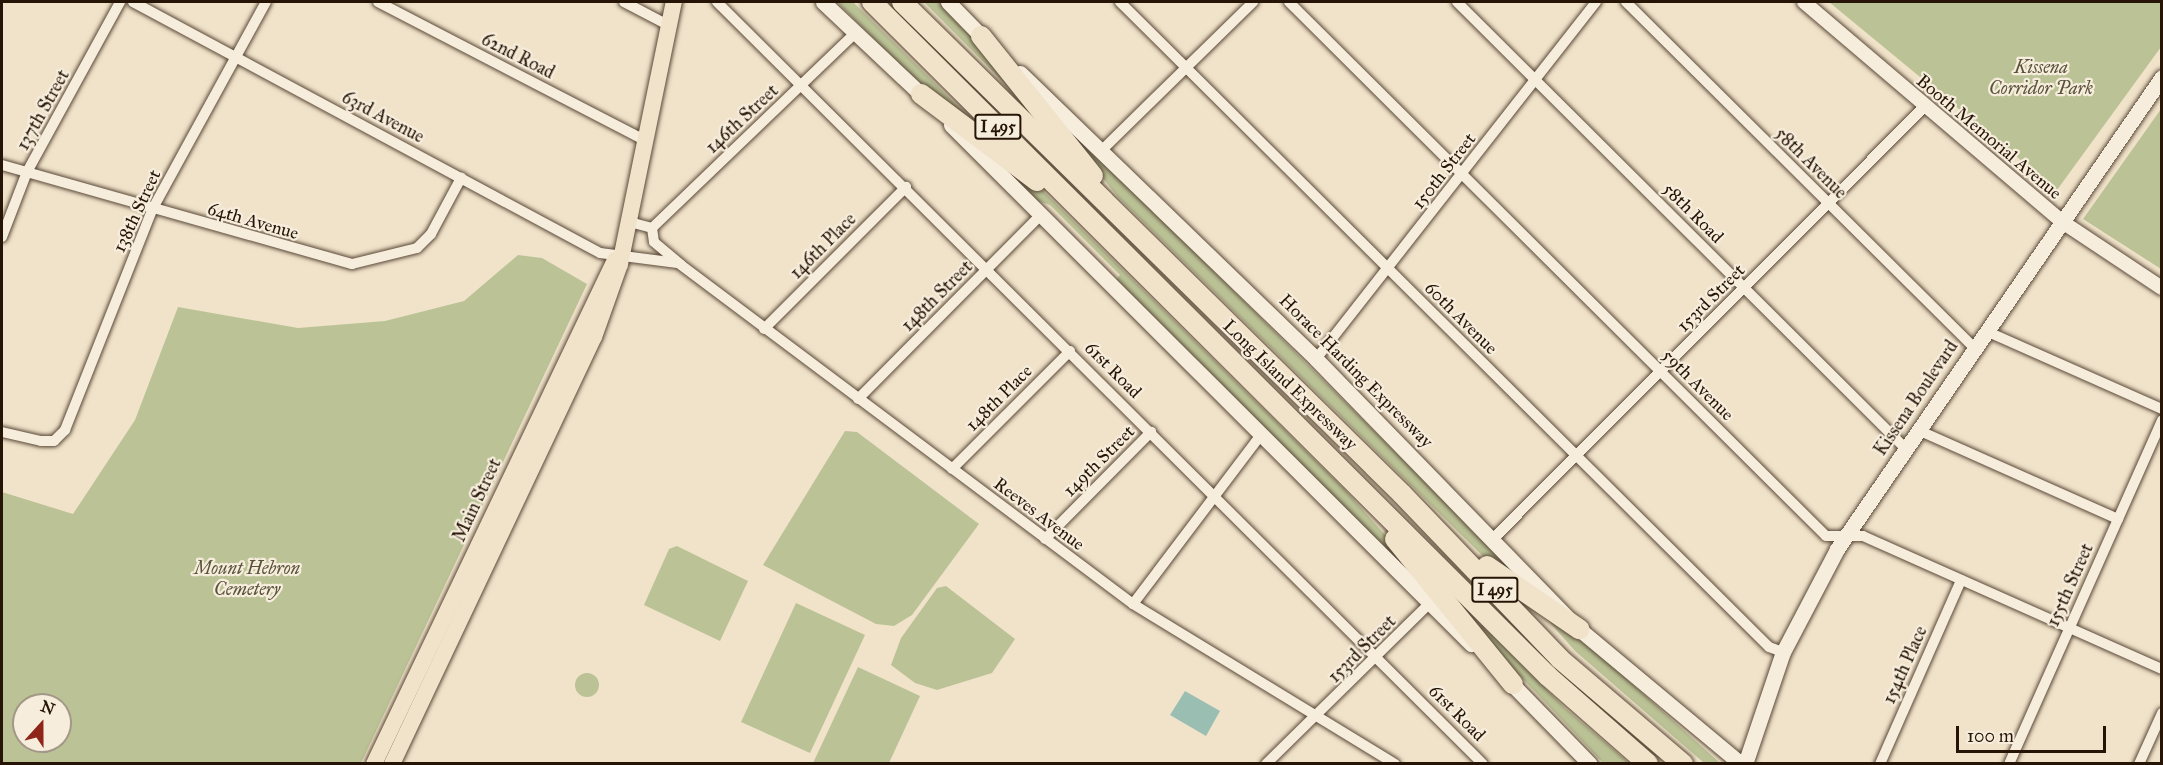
<!DOCTYPE html>
<style>
body{margin:0}
#map{position:relative;width:2163px;height:765px;overflow:hidden;background:#f1e3ca;font-family:"IM FELL Great Primer",serif}
div>[style]{position:absolute}
.green>*{inset:0;background:#bbc396}
.round{border-radius:50%}
.water>*{inset:0;background:#9bbeb2}
.roads{filter:drop-shadow(0 0 2px #594837) drop-shadow(0 0 2px #594837)}
.minor>*{height:10px;margin:-5px;padding:0 5px;transform-origin:5px;border-radius:5px;background:#f6eddd}
.tertiary>*{height:14px;margin:-7px;padding:0 7px;transform-origin:7px;border-radius:7px;background:#f6eddd}
.secondary>*{height:15px;margin:-7.5px;padding:0 7.5px;transform-origin:7.5px;border-radius:7.5px;background:#f6eddd}
.primary>*{height:16px;margin:-8px;padding:0 8px;transform-origin:8px;border-radius:8px;background:#f1e3ca}
.motorway>*{height:20px;margin:-10px;padding:0 10px;transform-origin:10px;border-radius:10px;background:#f1e3ca}
span{translate:-50% -50%;white-space:nowrap;text-align:center;line-height:1.15;-webkit-text-stroke:4.5px #f6eddd;paint-order:stroke}
.shield-label span{padding:2px 4px;background:#f6eddd;border:2px solid;border-radius:4px;-webkit-text-stroke-width:0}
.shield-label{font-size:16px;color:#261506;font-weight:700}
.street-label{font-size:18px;color:#261506}
.park-label{font-size:18px;color:#5a5238;font-style:italic}
.frame{position:absolute;inset:0;border:3px solid #261506;pointer-events:none}
.north{position:absolute;left:12px;top:693px;width:60px;height:60px;box-sizing:border-box;background:#f6eddd;border:2px solid #a39787;border-radius:50%;rotate:21deg;font-size:16px;font-weight:700;line-height:24px;text-align:center;color:#261506}
.north::after{content:'';display:block;margin:auto;width:21px;height:27px;background:#8f2418;clip-path:polygon(50% 0,100% 100%,50% 72%,0 100%)}
.scale{position:absolute;left:1956px;top:726px;width:150px;height:27px;box-sizing:border-box;border:3px solid #261506;border-top:0;padding-left:8px;font-size:18px;line-height:21px;white-space:nowrap;color:#261506;-webkit-text-stroke:4px #f6eddd;paint-order:stroke}
</style>
<div id="map">
<div class="green">
<div style="clip-path:polygon(837px 2px,853px 2px,988px 136px,921px 86px)"></div>
<div style="clip-path:polygon(924px 2px,939px 2px,964px 27px,1025px 104px)"></div>
<div style="clip-path:polygon(1829px 2px,2161px 2px,2161px 47px,2057px 190px)"></div>
<div style="clip-path:polygon(1034px 92px,1395px 452px,1528px 585px,1499px 572px,1118px 197px)"></div>
<div style="clip-path:polygon(2161px 109px,2161px 269px,2083px 219px)"></div>
<div style="clip-path:polygon(993px 158px,1032px 180px,1346px 491px,1433px 589px,1429px 593px,1115px 281px,1120px 275px,1050px 205px,1035px 200px)"></div>
<div style="clip-path:polygon(evenodd,518px 255px,542px 258px,587px 284px,361px 763px,2px 763px,2px 492px,73px 514px,135px 420px,178px 307px,298px 328px,385px 321px,464px 301px,518px 255px,24px 705px,60px 705px,60px 741px,24px 741px,24px 705px)"></div>
<div style="clip-path:polygon(845px 431px,857px 432px,979px 524px,912px 615px,894px 626px,876px 624px,763px 565px)"></div>
<div style="clip-path:polygon(677px 546px,748px 581px,720px 641px,644px 605px,669px 549px)"></div>
<div style="clip-path:polygon(946px 586px,1015px 639px,992px 673px,937px 690px,915px 683px,891px 665px,901px 638px,937px 588px)"></div>
<div style="clip-path:polygon(796px 603px,865px 635px,810px 753px,741px 722px)"></div>
<div style="clip-path:polygon(1538px 609px,1579px 636px,1720px 763px,1704px 763px,1575px 651px)"></div>
<div style="clip-path:polygon(1482px 625px,1565px 708px,1629px 763px,1603px 763px,1502px 657px,1478px 628px)"></div>
<div style="clip-path:polygon(858px 667px,920px 696px,889px 763px,813px 763px)"></div>
<div class="round" style="left:575px;top:673px;width:24px;height:24px"></div>
</div>
<div class="water">
<div style="clip-path:polygon(1185px 691px,1220px 711px,1206px 736px,1170px 715px)"></div>
</div>
<div class="roads">
<div class="minor">
<div style="left:133px;top:2px;width:530px;rotate:28.26deg"></div>
<div style="left:600px;top:253px;width:78px;rotate:7.4deg"></div>
<div style="left:378px;top:2px;width:300px;rotate:27.4deg"></div>
<div style="left:624px;top:2px;width:52px;rotate:27.6deg"></div>
<div style="left:717px;top:2px;width:1080px;rotate:44.85deg"></div>
<div style="left:1120px;top:2px;width:915px;rotate:44.82deg"></div>
<div style="left:1769px;top:647px;width:15px;rotate:20deg"></div>
<div style="left:1289px;top:2px;width:757px;rotate:44.84deg"></div>
<div style="left:1826px;top:536px;width:37px"></div>
<div style="left:1863px;top:536px;width:327px;rotate:24deg"></div>
<div style="left:1457px;top:2px;width:632px;rotate:44.87deg"></div>
<div style="left:1626px;top:2px;width:490px;rotate:44.8deg"></div>
<div style="left:1101px;top:151px;width:213px;rotate:-44.4deg"></div>
<div style="left:2px;top:165px;width:364px;rotate:15.8deg"></div>
<div style="left:352px;top:264px;width:67px;rotate:-13.8deg"></div>
<div style="left:417px;top:248px;width:20px;rotate:-45deg"></div>
<div style="left:431px;top:234px;width:64px;rotate:-61.8deg"></div>
<div style="left:626px;top:221px;width:27px;rotate:15deg"></div>
<div style="left:652px;top:228px;width:14px;rotate:82deg"></div>
<div style="left:654px;top:242px;width:35px;rotate:40deg"></div>
<div style="left:681px;top:265px;width:565px;rotate:36.87deg"></div>
<div style="left:1133px;top:604px;width:307px;rotate:31.4deg"></div>
<div style="left:652px;top:228px;width:280px;rotate:-43.8deg"></div>
<div style="left:2px;top:237px;width:70px;rotate:-69deg"></div>
<div style="left:27px;top:172px;width:194px;rotate:-61.3deg"></div>
<div style="left:764px;top:329px;width:201px;rotate:-45deg"></div>
<div style="left:1986px;top:331px;width:193px;rotate:23.9deg"></div>
<div style="left:1316px;top:359px;width:454px;rotate:-51.9deg"></div>
<div style="left:858px;top:399px;width:257px;rotate:-45.2deg"></div>
<div style="left:1918px;top:430px;width:219px;rotate:24deg"></div>
<div style="left:2px;top:432px;width:40px;rotate:13deg"></div>
<div style="left:41px;top:441px;width:13px"></div>
<div style="left:54px;top:441px;width:16px;rotate:-45deg"></div>
<div style="left:65px;top:430px;width:237px;rotate:-68.4deg"></div>
<div style="left:152px;top:210px;width:237px;rotate:-61.3deg"></div>
<div style="left:952px;top:469px;width:167px;rotate:-45deg"></div>
<div style="left:1495px;top:537px;width:607px;rotate:-45.07deg"></div>
<div style="left:1045px;top:539px;width:151px;rotate:-45.3deg"></div>
<div style="left:1133px;top:604px;width:211px;rotate:-52.9deg"></div>
<div style="left:1266px;top:764px;width:228px;rotate:-44.5deg"></div>
<div style="left:1880px;top:764px;width:201px;rotate:-66.2deg"></div>
<div style="left:2009px;top:764px;width:376px;rotate:-66deg"></div>
<div style="left:2139px;top:764px;width:56px;rotate:-65.7deg"></div>
</div>
<div class="tertiary">
<div style="left:1804px;top:2px;width:338px;rotate:40.4deg"></div>
<div style="left:2061px;top:221px;width:121px;rotate:33.6deg"></div>
</div>
<div class="secondary">
<div style="left:823px;top:2px;width:144px;rotate:43.3deg"></div>
<div style="left:948px;top:2px;width:56px;rotate:45.7deg"></div>
<div style="left:1020px;top:73px;width:412px;rotate:44deg"></div>
<div style="left:1316px;top:359px;width:377px;rotate:45.8deg"></div>
<div style="left:1579px;top:629px;width:211px;rotate:39.8deg"></div>
<div style="left:951px;top:125px;width:735px;rotate:44.94deg"></div>
<div style="left:1506px;top:678px;width:120px;rotate:45.7deg"></div>
<div style="left:1745px;top:764px;width:118px;rotate:-71.3deg"></div>
<div style="left:1783px;top:652px;width:116px;rotate:-62.3deg"></div>
<div style="left:1837px;top:549px;width:573px;rotate:-55.45deg"></div>
</div>
<div class="primary">
<div style="left:374px;top:764px;width:559px;rotate:-64.44deg"></div>
<div style="left:392px;top:764px;width:472px;rotate:-64.7deg"></div>
<div style="left:594px;top:337px;width:77px;rotate:-70.4deg"></div>
<div style="left:620px;top:264px;width:268px;rotate:-78.4deg"></div>
</div>
<div class="motorway">
<div style="left:872px;top:2px;width:955px;rotate:44.92deg"></div>
<div style="left:1548px;top:676px;width:133px;rotate:41.3deg"></div>
<div style="left:902px;top:2px;width:701px;rotate:44.54deg"></div>
<div style="left:1402px;top:494px;width:228px;rotate:46.2deg"></div>
<div style="left:1560px;top:659px;width:162px;rotate:40.5deg"></div>
<div style="left:981px;top:36px;width:179px;rotate:51.3deg"></div>
<div style="left:921px;top:94px;width:145px;rotate:36.9deg"></div>
<div style="left:1395px;top:539px;width:187px;rotate:50.9deg"></div>
<div style="left:1487px;top:566px;width:112px;rotate:34.4deg"></div>
</div>
</div>
<div class="shield-label">
<span style="left:998px;top:127px">I 495</span>
<span style="left:1495px;top:590px">I 495</span>
</div>
<div class="street-label">
<span style="left:518px;top:56px;rotate:27deg">62nd Road</span>
<span style="left:43px;top:110px;rotate:-61deg">137th Street</span>
<span style="left:383px;top:117px;rotate:28deg">63rd Avenue</span>
<span style="left:742px;top:119px;rotate:-43deg">146th Street</span>
<span style="left:1989px;top:137px;rotate:40deg">Booth Memorial Avenue</span>
<span style="left:1811px;top:163px;rotate:45deg">58th Avenue</span>
<span style="left:1444px;top:171px;rotate:-52deg">150th Street</span>
<span style="left:137px;top:211px;rotate:-65deg">138th Street</span>
<span style="left:1693px;top:213px;rotate:45deg">58th Road</span>
<span style="left:253px;top:221px;rotate:16deg">64th Avenue</span>
<span style="left:823px;top:246px;rotate:-45deg">146th Place</span>
<span style="left:937px;top:296px;rotate:-45deg">148th Street</span>
<span style="left:1711px;top:298px;rotate:-45deg">153rd Street</span>
<span style="left:1461px;top:318px;rotate:45deg">60th Avenue</span>
<span style="left:1113px;top:370px;rotate:45deg">61st Road</span>
<span style="left:1356px;top:371px;rotate:45deg">Horace Harding Expressway</span>
<span style="left:1290px;top:385px;rotate:44deg">Long Island Expressway</span>
<span style="left:1698px;top:385px;rotate:45deg">59th Avenue</span>
<span style="left:999px;top:398px;rotate:-45deg">148th Place</span>
<span style="left:1916px;top:398px;rotate:-56deg">Kissena Boulevard</span>
<span style="left:1099px;top:461px;rotate:-45deg">149th Street</span>
<span style="left:477px;top:500px;rotate:-65deg">Main Street</span>
<span style="left:1039px;top:514px;rotate:37deg">Reeves Avenue</span>
<span style="left:2070px;top:585px;rotate:-66deg">155th Street</span>
<span style="left:1362px;top:649px;rotate:-45deg">153rd Street</span>
<span style="left:1905px;top:665px;rotate:-66deg">154th Place</span>
<span style="left:1457px;top:713px;rotate:45deg">61st Road</span>
</div>
<div class="park-label">
<span style="left:2041px;top:78px">Kissena<br>Corridor Park</span>
<span style="left:247px;top:579px">Mount Hebron<br>Cemetery</span>
</div>
<div class="frame"></div>
<div class="north">N</div>
<div class="scale">100 m</div>
</div>
